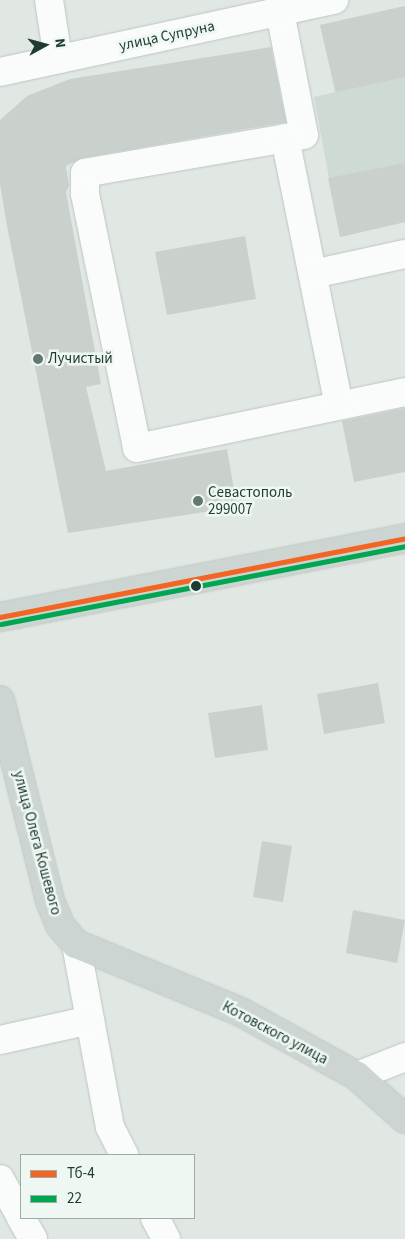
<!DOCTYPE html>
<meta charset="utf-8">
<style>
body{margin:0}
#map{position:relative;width:405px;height:1239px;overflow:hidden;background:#e1e8e4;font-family:"Source Sans 3",sans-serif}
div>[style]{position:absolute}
.built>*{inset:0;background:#cedad4}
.building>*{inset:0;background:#cad1cd}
.roads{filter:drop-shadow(0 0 1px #bec5c1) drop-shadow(0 0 1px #bec5c1)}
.minor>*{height:28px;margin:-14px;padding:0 14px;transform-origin:14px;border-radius:14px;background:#fafcfb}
.major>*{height:28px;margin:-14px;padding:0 14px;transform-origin:14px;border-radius:14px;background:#ccd5d1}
.bus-1>*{height:5px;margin:-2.5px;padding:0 2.5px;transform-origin:2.5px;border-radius:2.5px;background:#f26522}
.bus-2>*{height:5px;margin:-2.5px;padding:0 2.5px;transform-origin:2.5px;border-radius:2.5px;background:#00a651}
.dots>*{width:14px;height:14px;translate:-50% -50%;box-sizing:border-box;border:2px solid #eef7f2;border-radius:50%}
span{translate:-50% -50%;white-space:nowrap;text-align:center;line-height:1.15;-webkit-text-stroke:5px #eef7f2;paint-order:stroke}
.street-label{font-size:15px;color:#1e3b31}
.poi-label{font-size:15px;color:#1e3b31}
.left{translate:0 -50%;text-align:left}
.legend{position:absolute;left:20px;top:1154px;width:175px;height:65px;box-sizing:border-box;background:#eef7f2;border:1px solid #9baca5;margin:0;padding:6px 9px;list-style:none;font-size:15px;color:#1e3b31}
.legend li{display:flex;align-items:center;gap:10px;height:25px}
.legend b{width:25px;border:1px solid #9baca5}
.north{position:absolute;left:20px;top:20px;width:50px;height:50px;-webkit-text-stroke:4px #eef7f2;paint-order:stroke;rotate:83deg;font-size:14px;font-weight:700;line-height:20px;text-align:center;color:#1e3b31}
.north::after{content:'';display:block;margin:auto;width:18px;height:22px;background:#1e3b31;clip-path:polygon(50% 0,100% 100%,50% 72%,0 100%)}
</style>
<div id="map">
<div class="built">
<div style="clip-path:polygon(405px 6px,405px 222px,340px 237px,314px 97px,335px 92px,320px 25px)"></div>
</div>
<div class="building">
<div style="clip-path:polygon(405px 6px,405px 77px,336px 92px,320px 25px)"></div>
<div style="clip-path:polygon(271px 47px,286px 122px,82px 158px,66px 166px,69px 186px,66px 192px,101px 384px,86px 387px,106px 471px,227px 449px,237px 507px,68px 533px,7px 226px,0 184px,0 120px,27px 96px,70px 79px)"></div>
<div style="clip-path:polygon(405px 163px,405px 222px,340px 237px,328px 178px)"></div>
<div style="clip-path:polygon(245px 236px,256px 299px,167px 315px,155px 252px)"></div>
<div style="clip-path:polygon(405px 408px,405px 472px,354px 482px,342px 421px)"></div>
<div style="clip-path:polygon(378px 683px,385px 723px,324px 734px,317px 694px)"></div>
<div style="clip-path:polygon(262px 705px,268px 750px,215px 758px,208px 713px)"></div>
<div style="clip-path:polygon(262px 841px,292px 846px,283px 902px,253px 897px)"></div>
<div style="clip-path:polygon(353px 910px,405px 920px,397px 963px,346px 953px)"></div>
</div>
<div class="roads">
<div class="minor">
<div style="left:49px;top:0;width:60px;rotate:81.3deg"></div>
<div style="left:280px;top:12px;width:125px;rotate:79deg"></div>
<div style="left:304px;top:135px;width:222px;rotate:170.2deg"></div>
<div style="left:85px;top:173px;width:21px;rotate:90deg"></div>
<div style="left:85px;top:194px;width:259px;rotate:78.4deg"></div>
<div style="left:137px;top:448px;width:274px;rotate:-11.8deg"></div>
<div style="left:0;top:72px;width:342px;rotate:-12.2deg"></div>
<div style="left:285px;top:138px;width:273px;rotate:78.6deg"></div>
<div style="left:313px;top:274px;width:94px;rotate:-12.3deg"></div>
<div style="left:76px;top:944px;width:186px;rotate:79.5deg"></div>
<div style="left:110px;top:1127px;width:31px;rotate:63deg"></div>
<div style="left:0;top:1040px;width:92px;rotate:-12.5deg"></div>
<div style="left:357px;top:1076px;width:52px;rotate:-21.6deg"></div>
<div style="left:0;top:1179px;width:43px;rotate:61.1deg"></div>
<div style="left:21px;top:1218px;width:24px;rotate:60deg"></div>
<div style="left:155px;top:1218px;width:24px;rotate:62deg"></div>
</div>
<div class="major">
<div style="left:0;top:617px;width:413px;rotate:-11deg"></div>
<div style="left:0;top:700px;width:207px;rotate:76deg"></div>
<div style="left:50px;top:901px;width:26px;rotate:67deg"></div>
<div style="left:60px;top:925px;width:25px;rotate:50deg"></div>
<div style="left:76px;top:944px;width:178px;rotate:22.4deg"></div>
<div style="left:241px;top:1012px;width:132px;rotate:28.9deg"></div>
<div style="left:357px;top:1076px;width:64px;rotate:41.9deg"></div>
</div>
</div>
<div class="bus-1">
<div style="left:0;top:617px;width:413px;rotate:-11deg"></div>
</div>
<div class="bus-2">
<div style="left:1px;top:624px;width:411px;rotate:-10.9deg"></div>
</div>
<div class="dots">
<div style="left:38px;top:359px;background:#627870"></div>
<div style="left:198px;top:501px;background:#627870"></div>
<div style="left:196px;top:586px;background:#1e3b31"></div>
</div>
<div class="street-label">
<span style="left:167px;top:36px;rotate:-12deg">улица Супруна</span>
<span style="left:37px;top:843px;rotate:75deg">улица Олега Кошевого</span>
<span style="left:275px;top:1033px;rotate:28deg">Котовского улица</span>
</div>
<div class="poi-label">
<span class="left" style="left:48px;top:359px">Лучистый</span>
<span class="left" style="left:208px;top:501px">Севастополь<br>299007</span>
</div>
<ul class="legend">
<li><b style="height:6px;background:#f26522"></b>Тб-4</li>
<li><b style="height:6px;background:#00a651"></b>22</li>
</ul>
<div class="north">N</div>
</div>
